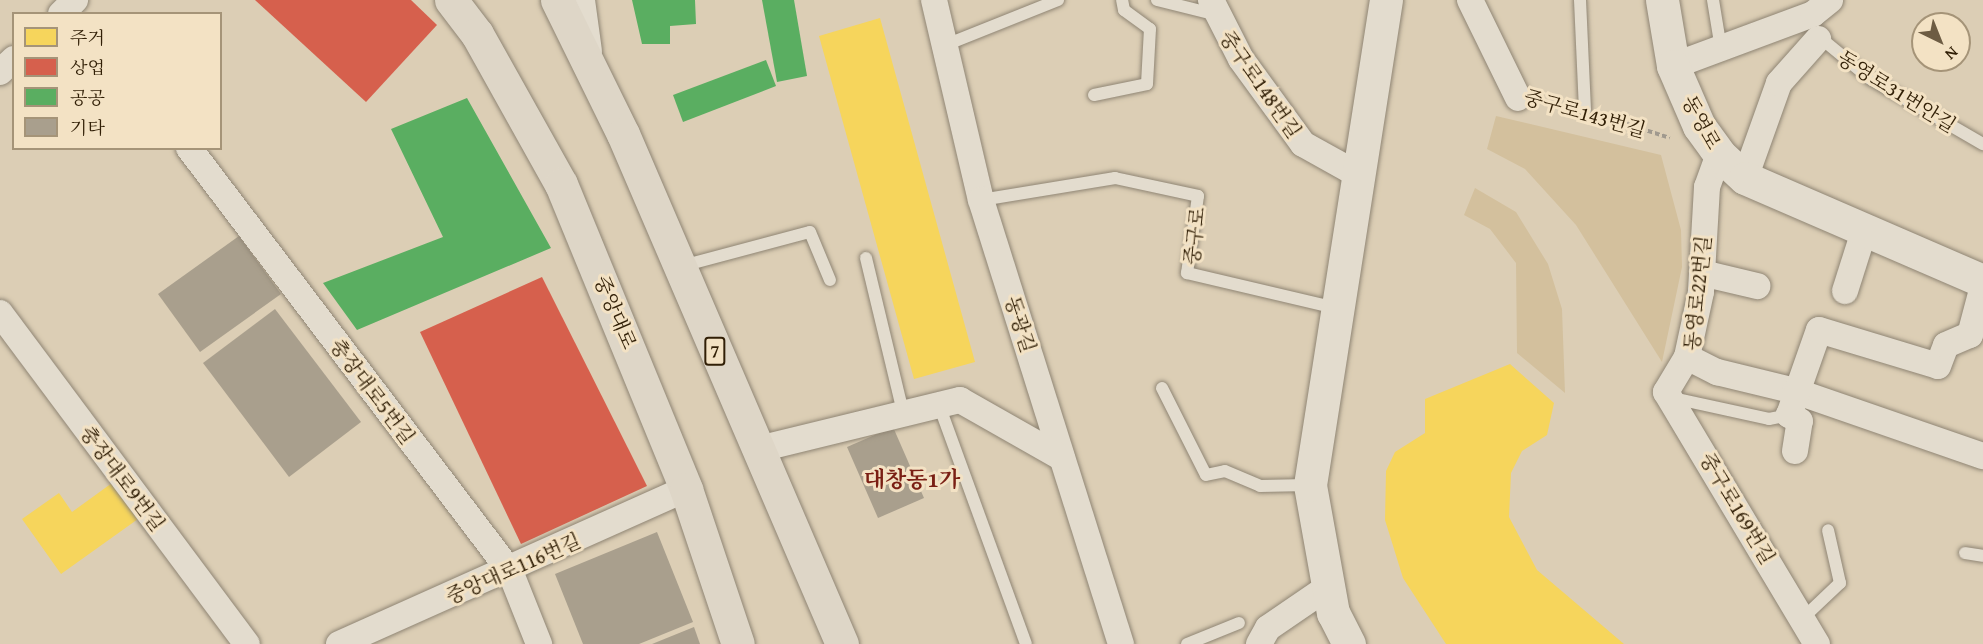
<!DOCTYPE html>
<meta charset="utf-8">
<style>
body{margin:0}
#map{position:relative;width:1983px;height:644px;overflow:hidden;background:#dcceb5;font-family:"Gentium Book Plus","Noto Serif KR",serif}
div>[style]{position:absolute}
.green>*{inset:0;background:#d3c09d}
.homes>*{inset:0;background:#f6d55c}
.shops>*{inset:0;background:#d6604d}
.public>*{inset:0;background:#5aae61}
.building>*{inset:0;background:#a99f8d}
.path>*{height:4px;margin-top:-2px;transform-origin:0;background:repeating-linear-gradient(90deg,#a0998e 0 4.5px,transparent 0 7.5px)}
.roads{filter:drop-shadow(0 0 2px #8f8574) drop-shadow(0 0 2px #8f8574)}
.lane>*{height:12px;margin:-6px;padding:0 6px;transform-origin:6px;border-radius:6px;background:#e3dcce}
.street>*{height:26px;margin:-13px;padding:0 13px;transform-origin:13px;border-radius:13px;background:#e3dcce}
.secondary>*{height:33px;margin:-16.5px;padding:0 16.5px;transform-origin:16.5px;border-radius:16.5px;background:#e3dcce}
.primary>*{height:33px;margin:-16.5px;padding:0 16.5px;transform-origin:16.5px;border-radius:16.5px;background:#ded6c7}
span{translate:-50% -50%;white-space:nowrap;text-align:center;line-height:1.15;-webkit-text-stroke:6px #f3e2c4;paint-order:stroke}
.shield-label span{padding:2px 4px;background:#f3e2c4;border:2px solid;border-radius:4px;-webkit-text-stroke-width:0}
.shield-label{font-size:18px;color:#311f06;font-weight:700}
.street-label{font-size:20px;color:#311f06}
.quarter-label{font-size:22px;color:#7a1f14;font-weight:700}
.legend{position:absolute;left:12px;top:12px;width:210px;height:138px;box-sizing:border-box;background:#f3e2c4;border:2px solid #a59478;margin:0;padding:8px 10px;list-style:none;font-size:18px;color:#311f06}
.legend li{display:flex;align-items:center;gap:12px;height:30px}
.legend b{width:30px;border:2px solid #a59478}
.north{position:absolute;left:1911px;top:12px;width:60px;height:60px;box-sizing:border-box;background:#f3e2c4;border:2px solid #a59478;border-radius:50%;rotate:137deg;font-size:16px;font-weight:700;line-height:24px;text-align:center;color:#311f06}
.north::after{content:'';display:block;margin:auto;width:21px;height:27px;background:#6d5c43;clip-path:polygon(50% 0,100% 100%,50% 72%,0 100%)}
</style>
<div id="map">
<div class="green">
<div style="clip-path:polygon(1496px 116px,1661px 155px,1681px 230px,1682px 267px,1662px 362px,1576px 225px,1525px 169px,1487px 149px)"></div>
<div style="clip-path:polygon(1475px 188px,1516px 212px,1548px 264px,1562px 309px,1565px 393px,1517px 353px,1516px 263px,1490px 229px,1464px 215px)"></div>
</div>
<div class="homes">
<div style="clip-path:polygon(880px 18px,975px 362px,914px 379px,819px 36px)"></div>
<div style="clip-path:polygon(1510px 364px,1554px 403px,1547px 435px,1522px 451px,1511px 473px,1509px 517px,1537px 570px,1624px 644px,1446px 644px,1403px 578px,1385px 520px,1386px 471px,1395px 452px,1425px 433px,1425px 399px)"></div>
<div style="clip-path:polygon(112px 483px,138px 519px,61px 574px,22px 519px,59px 493px,72px 512px)"></div>
</div>
<div class="shops">
<div style="clip-path:polygon(255px 0,411px 0,437px 25px,366px 102px)"></div>
<div style="clip-path:polygon(542px 277px,647px 486px,521px 544px,420px 332px)"></div>
</div>
<div class="public">
<div style="clip-path:polygon(632px 0,695px 0,696px 24px,670px 26px,670px 44px,642px 44px)"></div>
<div style="clip-path:polygon(762px 0,794px 0,807px 76px,777px 82px)"></div>
<div style="clip-path:polygon(766px 60px,776px 86px,683px 122px,673px 95px)"></div>
<div style="clip-path:polygon(467px 98px,551px 248px,357px 330px,323px 283px,443px 237px,391px 129px)"></div>
</div>
<div class="building">
<div style="clip-path:polygon(239px 236px,281px 294px,200px 352px,158px 294px)"></div>
<div style="clip-path:polygon(275px 309px,361px 422px,289px 477px,203px 363px)"></div>
<div style="clip-path:polygon(893px 427px,924px 498px,878px 518px,847px 447px)"></div>
<div style="clip-path:polygon(657px 532px,693px 622px,639px 644px,583px 644px,555px 574px)"></div>
<div style="clip-path:polygon(694px 627px,700px 644px,652px 644px)"></div>
</div>
<div class="path">
<div style="left:1544px;top:102px;width:19px;rotate:12deg"></div>
<div style="left:1605px;top:117px;width:68px;rotate:17.9deg"></div>
</div>
<div class="roads">
<div class="lane">
<div style="left:1157px;top:0;width:58px;rotate:14deg"></div>
<div style="left:1580px;top:0;width:110px;rotate:87.4deg"></div>
<div style="left:1713px;top:0;width:50px;rotate:80.7deg"></div>
<div style="left:1817px;top:35px;width:67px;rotate:39.6deg"></div>
<div style="left:1869px;top:78px;width:132px;rotate:30.1deg"></div>
<div style="left:943px;top:46px;width:124px;rotate:-21.8deg"></div>
<div style="left:1094px;top:95px;width:54px;rotate:-11.7deg"></div>
<div style="left:1147px;top:84px;width:55px;rotate:-86.9deg"></div>
<div style="left:1150px;top:29px;width:32px;rotate:-144deg"></div>
<div style="left:1124px;top:10px;width:10px;rotate:-101deg"></div>
<div style="left:981px;top:200px;width:136px;rotate:-9.3deg"></div>
<div style="left:1115px;top:178px;width:85px;rotate:12.2deg"></div>
<div style="left:1198px;top:196px;width:78px;rotate:98.1deg"></div>
<div style="left:1187px;top:273px;width:153px;rotate:13.2deg"></div>
<div style="left:866px;top:258px;width:158px;rotate:76.5deg"></div>
<div style="left:682px;top:266px;width:132px;rotate:-14.9deg"></div>
<div style="left:810px;top:232px;width:52px;rotate:67.4deg"></div>
<div style="left:1162px;top:388px;width:97px;rotate:63.2deg"></div>
<div style="left:1206px;top:475px;width:19px;rotate:-12deg"></div>
<div style="left:1225px;top:471px;width:38px;rotate:23deg"></div>
<div style="left:1260px;top:486px;width:48px;rotate:-1.2deg"></div>
<div style="left:1673px;top:398px;width:98px;rotate:12.3deg"></div>
<div style="left:1769px;top:419px;width:20px;rotate:-11deg"></div>
<div style="left:939px;top:405px;width:254px;rotate:70deg"></div>
<div style="left:1965px;top:553px;width:18px;rotate:9deg"></div>
<div style="left:1803px;top:618px;width:51px;rotate:-43.4deg"></div>
<div style="left:1840px;top:583px;width:54px;rotate:-102.8deg"></div>
<div style="left:1187px;top:644px;width:56px;rotate:-22deg"></div>
</div>
<div class="street">
<div style="left:934px;top:0;width:205px;rotate:76.8deg"></div>
<div style="left:981px;top:200px;width:466px;rotate:72.5deg"></div>
<div style="left:1211px;top:0;width:66px;rotate:63deg"></div>
<div style="left:1241px;top:59px;width:105px;rotate:53.9deg"></div>
<div style="left:1303px;top:144px;width:62px;rotate:29.1deg"></div>
<div style="left:1470px;top:0;width:109px;rotate:63.9deg"></div>
<div style="left:61px;top:14px;width:20px;rotate:-45deg"></div>
<div style="left:1673px;top:66px;width:149px;rotate:-20.4deg"></div>
<div style="left:1813px;top:14px;width:22px;rotate:-39deg"></div>
<div style="left:0;top:72px;width:19px;rotate:-43deg"></div>
<div style="left:189px;top:148px;width:531px;rotate:52.81deg"></div>
<div style="left:510px;top:571px;width:79px;rotate:68.3deg"></div>
<div style="left:1719px;top:154px;width:35px;rotate:110deg"></div>
<div style="left:1707px;top:187px;width:105px;rotate:93.3deg"></div>
<div style="left:1701px;top:292px;width:66px;rotate:102.2deg"></div>
<div style="left:1687px;top:357px;width:41px;rotate:121deg"></div>
<div style="left:1666px;top:392px;width:294px;rotate:59.1deg"></div>
<div style="left:1745px;top:178px;width:101px;rotate:-70.3deg"></div>
<div style="left:1779px;top:83px;width:59px;rotate:-48.4deg"></div>
<div style="left:1702px;top:273px;width:57px;rotate:13.3deg"></div>
<div style="left:1845px;top:291px;width:63px;rotate:-72.4deg"></div>
<div style="left:0;top:313px;width:413px;rotate:53.3deg"></div>
<div style="left:1687px;top:357px;width:34px;rotate:27deg"></div>
<div style="left:1717px;top:372px;width:80px;rotate:13.7deg"></div>
<div style="left:1795px;top:391px;width:199px;rotate:19.1deg"></div>
<div style="left:759px;top:449px;width:207px;rotate:-13.7deg"></div>
<div style="left:960px;top:400px;width:117px;rotate:29.6deg"></div>
<div style="left:1795px;top:451px;width:30px;rotate:-81deg"></div>
<div style="left:1800px;top:421px;width:13px;rotate:-151deg"></div>
<div style="left:1789px;top:415px;width:90px;rotate:-70.6deg"></div>
<div style="left:1819px;top:330px;width:124px;rotate:16.8deg"></div>
<div style="left:1938px;top:366px;width:22px;rotate:-69deg"></div>
<div style="left:1946px;top:345px;width:26px;rotate:-23deg"></div>
<div style="left:1970px;top:335px;width:51px;rotate:-75.1deg"></div>
<div style="left:339px;top:644px;width:380px;rotate:-24.1deg"></div>
<div style="left:1259px;top:644px;width:18px;rotate:-61deg"></div>
<div style="left:1268px;top:628px;width:73px;rotate:-34.3deg"></div>
</div>
<div class="secondary">
<div style="left:578px;top:0;width:51px;rotate:82.2deg"></div>
<div style="left:1662px;top:0;width:67px;rotate:80.5deg"></div>
<div style="left:1673px;top:66px;width:65px;rotate:66.6deg"></div>
<div style="left:1699px;top:126px;width:34px;rotate:54deg"></div>
<div style="left:1719px;top:154px;width:35px;rotate:43deg"></div>
<div style="left:1745px;top:178px;width:259px;rotate:23.4deg"></div>
<div style="left:1349px;top:644px;width:35px;rotate:-117deg"></div>
<div style="left:1333px;top:613px;width:130px;rotate:-100.2deg"></div>
<div style="left:1310px;top:485px;width:491px;rotate:-81.1deg"></div>
</div>
<div class="primary">
<div style="left:451px;top:0;width:43px;rotate:52.6deg"></div>
<div style="left:477px;top:34px;width:172px;rotate:60.8deg"></div>
<div style="left:561px;top:184px;width:330px;rotate:67.7deg"></div>
<div style="left:686px;top:489px;width:163px;rotate:71.5deg"></div>
<div style="left:557px;top:0;width:149px;rotate:63.8deg"></div>
<div style="left:623px;top:134px;width:555px;rotate:66.76deg"></div>
</div>
</div>
<div class="shield-label">
<span style="left:715px;top:351px">7</span>
</div>
<div class="street-label">
<span style="left:1261px;top:84px;rotate:55deg">중구로148번길</span>
<span style="left:1897px;top:91px;rotate:32deg">동영로31번안길</span>
<span style="left:1585px;top:113px;rotate:16deg">중구로143번길</span>
<span style="left:1702px;top:122px;rotate:61deg">동영로</span>
<span style="left:1194px;top:236px;rotate:-84deg">중구로</span>
<span style="left:1697px;top:293px;rotate:-84deg">동영로22번길</span>
<span style="left:616px;top:312px;rotate:67deg">중앙대로</span>
<span style="left:1021px;top:324px;rotate:72deg">동광길</span>
<span style="left:373px;top:391px;rotate:53deg">충장대로5번길</span>
<span style="left:123px;top:478px;rotate:53deg">충장대로9번길</span>
<span style="left:1738px;top:508px;rotate:59deg">중구로169번길</span>
<span style="left:513px;top:568px;rotate:-24deg">중앙대로116번길</span>
</div>
<div class="quarter-label">
<span style="left:912px;top:480px">대창동1가</span>
</div>
<ul class="legend">
<li><b style="height:16px;background:#f6d55c"></b>주거</li>
<li><b style="height:16px;background:#d6604d"></b>상업</li>
<li><b style="height:16px;background:#5aae61"></b>공공</li>
<li><b style="height:16px;background:#a99f8d"></b>기타</li>
</ul>
<div class="north">N</div>
</div>
